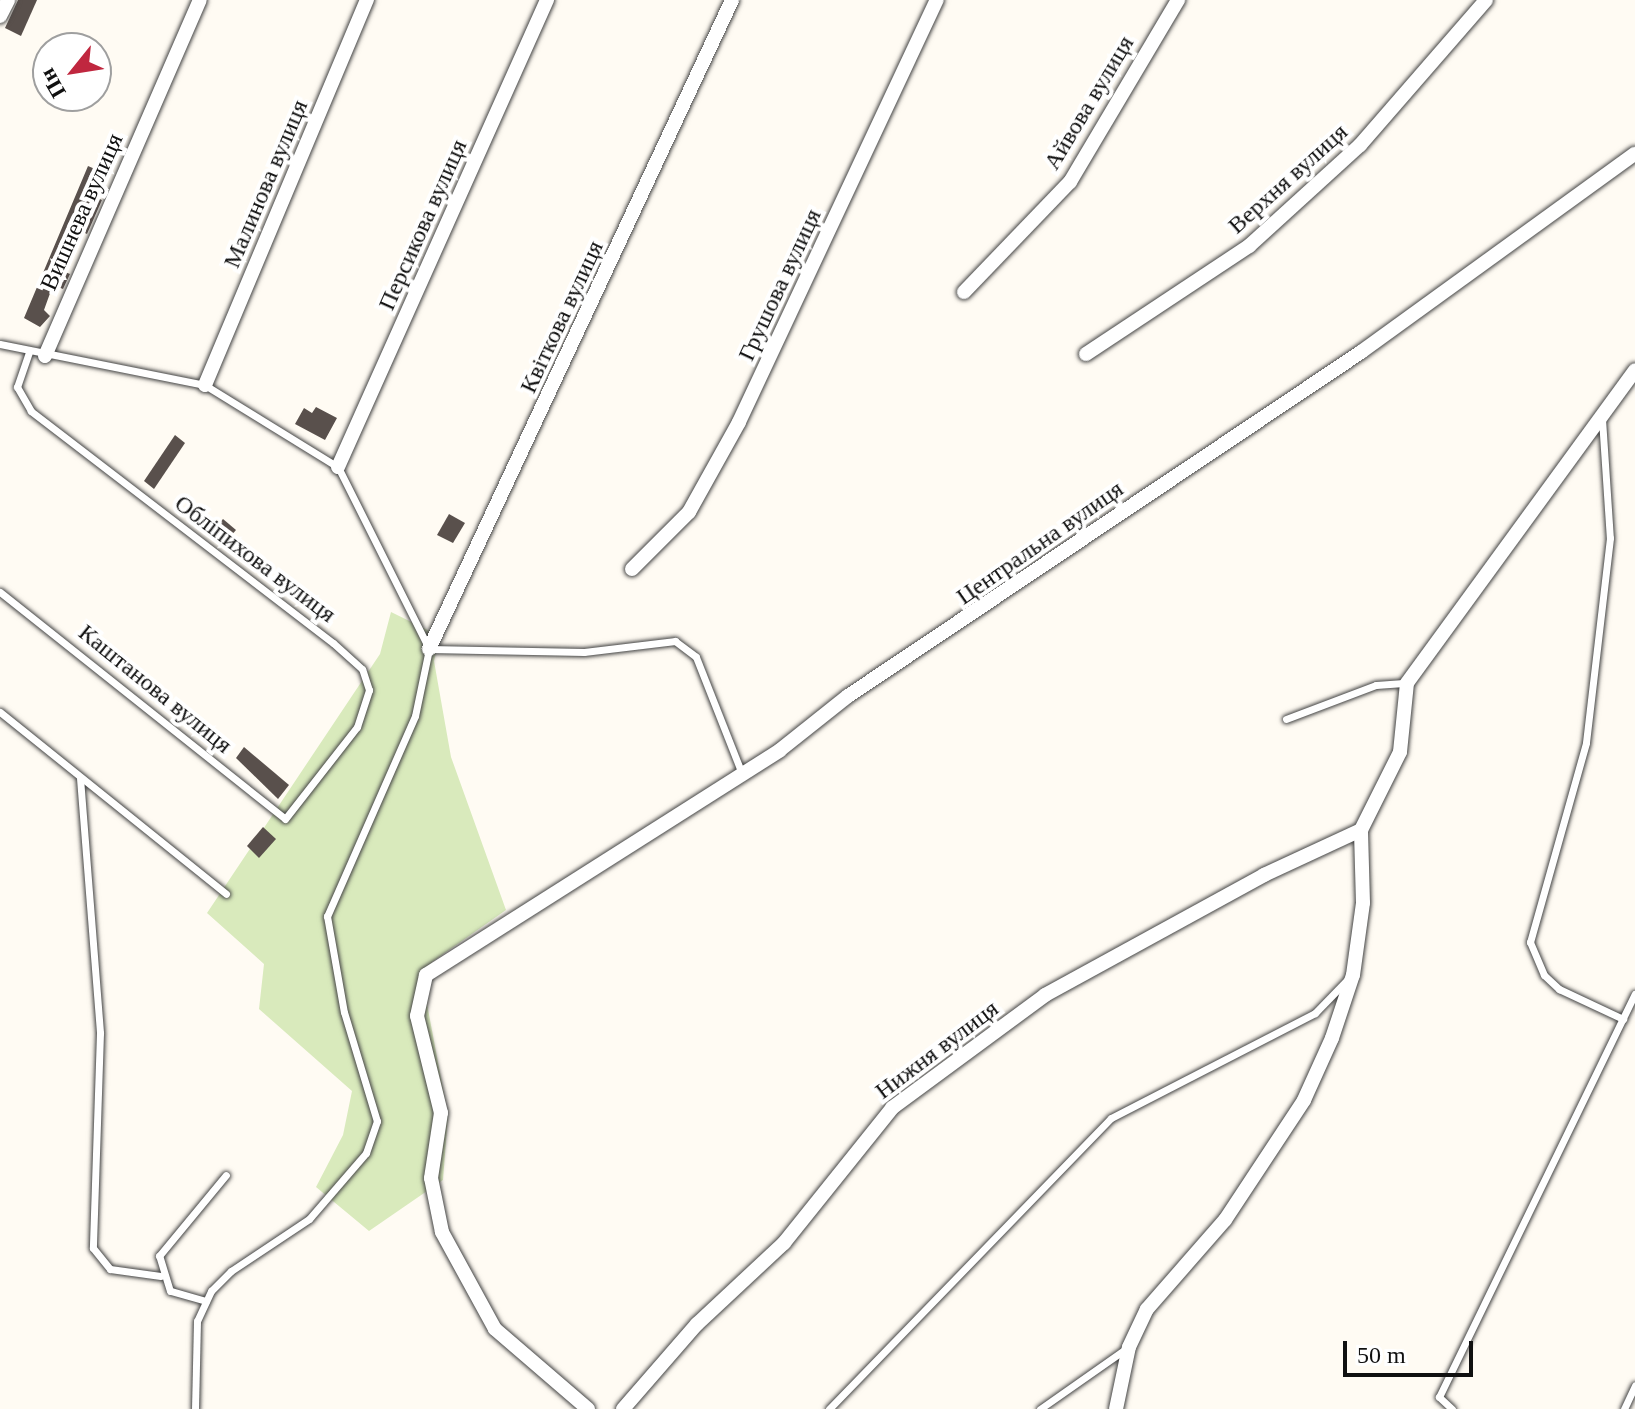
<!DOCTYPE html>
<meta charset="utf-8">
<style>
body{margin:0}
#map{position:relative;width:1635px;height:1409px;overflow:hidden;background:#fffbf3;font-family:Georgia,serif}
div>[style]{position:absolute}
.green>*{inset:0;background:#d9eabc}
.building>*{inset:0;background:#59504c}
.roads{filter:drop-shadow(0 0 2px #434343) drop-shadow(0 0 2px #434343)}
.lane>*{height:7px;margin:-3.5px;padding:0 3.5px;transform-origin:3.5px;border-radius:3.5px;background:#fff}
.street>*{height:14px;margin:-7px;padding:0 7px;transform-origin:7px;border-radius:7px;background:#fff}
span{translate:-50% -50%;white-space:nowrap;text-align:center;line-height:1.15;-webkit-text-stroke:8px #fff;paint-order:stroke}
.street-label{font-size:24px;color:#101010}
.north{position:absolute;left:32px;top:32px;width:80px;height:80px;box-sizing:border-box;background:#fff;border:2px solid #9f9f9f;border-radius:50%;rotate:240deg;font-size:22px;font-weight:700;line-height:32px;text-align:center;color:#101010}
.north::after{content:'';display:block;margin:auto;width:28px;height:36px;background:#c0273f;clip-path:polygon(50% 0,100% 100%,50% 72%,0 100%)}
.scale{position:absolute;left:1343px;top:1341px;width:130px;height:36px;box-sizing:border-box;border:4px solid #101010;border-top:0;padding-left:10px;font-size:24px;line-height:28px;white-space:nowrap;color:#101010;-webkit-text-stroke:6px #fff;paint-order:stroke}
</style>
<div id="map">
<div class="green">
<div style="clip-path:polygon(391px 612px,440px 636px,434px 661px,451px 757px,506px 910px,432px 962px,427px 1004px,448px 1115px,443px 1180px,369px 1231px,316px 1187px,343px 1135px,352px 1091px,259px 1009px,264px 964px,207px 913px,380px 654px)"></div>
</div>
<div class="building">
<div style="clip-path:polygon(18px 0,37px 0,21px 36px,5px 28px)"></div>
<div style="clip-path:polygon(88px 166px,102px 172px,91px 195px,102px 200px,87px 234px,77px 229px,60px 270px,70px 274px,63px 289px,53px 285px,44px 310px,50px 316px,40px 327px,24px 318px)"></div>
<div style="clip-path:polygon(316px 407px,337px 418px,325px 440px,295px 424px,304px 408px,312px 413px)"></div>
<div style="clip-path:polygon(175px 435px,185px 443px,154px 489px,144px 481px)"></div>
<div style="clip-path:polygon(449px 514px,465px 523px,453px 543px,437px 535px)"></div>
<div style="clip-path:polygon(223px 519px,236px 530px,224px 544px,211px 533px)"></div>
<div style="clip-path:polygon(244px 747px,289px 785px,278px 799px,236px 758px)"></div>
<div style="clip-path:polygon(263px 827px,276px 839px,259px 858px,247px 846px)"></div>
</div>
<div class="roads">
<div class="lane">
<div style="left:0;top:344px;width:209px;rotate:11.3deg"></div>
<div style="left:205px;top:385px;width:156px;rotate:31.7deg"></div>
<div style="left:338px;top:467px;width:203px;rotate:63.4deg"></div>
<div style="left:429px;top:649px;width:68px;rotate:101.8deg"></div>
<div style="left:415px;top:716px;width:219px;rotate:113.7deg"></div>
<div style="left:327px;top:916px;width:97px;rotate:80deg"></div>
<div style="left:344px;top:1012px;width:114px;rotate:73.2deg"></div>
<div style="left:377px;top:1121px;width:34px;rotate:109deg"></div>
<div style="left:366px;top:1153px;width:87px;rotate:130.8deg"></div>
<div style="left:309px;top:1219px;width:94px;rotate:146.3deg"></div>
<div style="left:231px;top:1271px;width:28px;rotate:135deg"></div>
<div style="left:211px;top:1291px;width:33px;rotate:115deg"></div>
<div style="left:197px;top:1321px;width:88px;rotate:91.3deg"></div>
<div style="left:1602px;top:419px;width:119px;rotate:86.2deg"></div>
<div style="left:1610px;top:538px;width:206px;rotate:96.7deg"></div>
<div style="left:1586px;top:743px;width:207px;rotate:105.7deg"></div>
<div style="left:1530px;top:942px;width:36px;rotate:67deg"></div>
<div style="left:1544px;top:975px;width:21px;rotate:43deg"></div>
<div style="left:1559px;top:989px;width:71px;rotate:25.1deg"></div>
<div style="left:0;top:592px;width:364px;rotate:38.5deg"></div>
<div style="left:285px;top:819px;width:117px;rotate:-52deg"></div>
<div style="left:357px;top:727px;width:39px;rotate:-72deg"></div>
<div style="left:369px;top:690px;width:22px;rotate:-108deg"></div>
<div style="left:362px;top:669px;width:39px;rotate:-138deg"></div>
<div style="left:333px;top:643px;width:381px;rotate:-142.5deg"></div>
<div style="left:31px;top:411px;width:28px;rotate:-120deg"></div>
<div style="left:17px;top:387px;width:36px;rotate:-71deg"></div>
<div style="left:429px;top:649px;width:155px;rotate:1.1deg"></div>
<div style="left:584px;top:652px;width:92px;rotate:-6.9deg"></div>
<div style="left:675px;top:641px;width:26px;rotate:37deg"></div>
<div style="left:696px;top:657px;width:126px;rotate:68.5deg"></div>
<div style="left:0;top:712px;width:290px;rotate:38.8deg"></div>
<div style="left:1286px;top:719px;width:96px;rotate:-20.7deg"></div>
<div style="left:1376px;top:685px;width:31px;rotate:-4deg"></div>
<div style="left:80px;top:778px;width:256px;rotate:85.5deg"></div>
<div style="left:100px;top:1033px;width:215px;rotate:91.9deg"></div>
<div style="left:93px;top:1248px;width:27px;rotate:51deg"></div>
<div style="left:110px;top:1269px;width:51px;rotate:7.8deg"></div>
<div style="left:206px;top:1301px;width:37px;rotate:-164deg"></div>
<div style="left:170px;top:1291px;width:37px;rotate:-107deg"></div>
<div style="left:159px;top:1256px;width:105px;rotate:-50.4deg"></div>
<div style="left:829px;top:1409px;width:405px;rotate:-45.9deg"></div>
<div style="left:1111px;top:1118px;width:229px;rotate:-27.2deg"></div>
<div style="left:1315px;top:1013px;width:47px;rotate:-45.9deg"></div>
<div style="left:1040px;top:1409px;width:106px;rotate:-35deg"></div>
<div style="left:1452px;top:1409px;width:18px;rotate:-137deg"></div>
<div style="left:1439px;top:1397px;width:448px;rotate:-64.1deg"></div>
<div style="left:1624px;top:1409px;width:26px;rotate:-65deg"></div>
</div>
<div class="street">
<div style="left:0;top:16px;width:18px;rotate:-63deg"></div>
<div style="left:964px;top:292px;width:153px;rotate:-46.1deg"></div>
<div style="left:1070px;top:182px;width:212px;rotate:-59.3deg"></div>
<div style="left:1086px;top:354px;width:196px;rotate:-33.5deg"></div>
<div style="left:1249px;top:246px;width:150px;rotate:-42.3deg"></div>
<div style="left:1360px;top:145px;width:192px;rotate:-49deg"></div>
<div style="left:45px;top:356px;width:388px;rotate:-66.5deg"></div>
<div style="left:205px;top:385px;width:418px;rotate:-67.2deg"></div>
<div style="left:338px;top:467px;width:512px;rotate:-65.89deg"></div>
<div style="left:632px;top:569px;width:81px;rotate:-45deg"></div>
<div style="left:689px;top:512px;width:103px;rotate:-60.9deg"></div>
<div style="left:739px;top:422px;width:466px;rotate:-64.9deg"></div>
<div style="left:429px;top:649px;width:716px;rotate:-64.97deg"></div>
<div style="left:588px;top:1409px;width:123px;rotate:-139.3deg"></div>
<div style="left:495px;top:1329px;width:111px;rotate:-118.7deg"></div>
<div style="left:442px;top:1232px;width:55px;rotate:-101.5deg"></div>
<div style="left:431px;top:1178px;width:66px;rotate:-81.3deg"></div>
<div style="left:441px;top:1113px;width:100px;rotate:-103.9deg"></div>
<div style="left:417px;top:1016px;width:42px;rotate:-77.6deg"></div>
<div style="left:426px;top:975px;width:419px;rotate:-32.4deg"></div>
<div style="left:780px;top:750px;width:87px;rotate:-38.5deg"></div>
<div style="left:848px;top:696px;width:618px;rotate:-33.84deg"></div>
<div style="left:1361px;top:352px;width:338px;rotate:-35.9deg"></div>
<div style="left:623px;top:1409px;width:113px;rotate:-49deg"></div>
<div style="left:697px;top:1324px;width:119px;rotate:-43deg"></div>
<div style="left:784px;top:1243px;width:173px;rotate:-51.3deg"></div>
<div style="left:892px;top:1108px;width:190px;rotate:-36.4deg"></div>
<div style="left:1045px;top:995px;width:250px;rotate:-28.7deg"></div>
<div style="left:1264px;top:875px;width:107px;rotate:-24.9deg"></div>
<div style="left:1116px;top:1409px;width:63px;rotate:-78.2deg"></div>
<div style="left:1129px;top:1347px;width:42px;rotate:-64.7deg"></div>
<div style="left:1147px;top:1309px;width:118px;rotate:-48.8deg"></div>
<div style="left:1225px;top:1220px;width:144px;rotate:-56.6deg"></div>
<div style="left:1304px;top:1100px;width:68px;rotate:-65.7deg"></div>
<div style="left:1332px;top:1038px;width:66px;rotate:-71.6deg"></div>
<div style="left:1353px;top:975px;width:73px;rotate:-82.1deg"></div>
<div style="left:1363px;top:903px;width:73px;rotate:-91.6deg"></div>
<div style="left:1361px;top:830px;width:87px;rotate:-63.4deg"></div>
<div style="left:1400px;top:752px;width:69px;rotate:-84.2deg"></div>
<div style="left:1407px;top:683px;width:387px;rotate:-53.9deg"></div>
</div>
</div>
<div class="street-label">
<span style="left:1089px;top:103px;rotate:-59deg">Айвова вулиця</span>
<span style="left:1288px;top:179px;rotate:-42deg">Верхня вулиця</span>
<span style="left:266px;top:184px;rotate:-67deg">Малинова вулиця</span>
<span style="left:82px;top:212px;rotate:-66deg">Вишнева вулиця</span>
<span style="left:423px;top:225px;rotate:-66deg">Персикова вулиця</span>
<span style="left:780px;top:285px;rotate:-65deg">Грушова вулиця</span>
<span style="left:562px;top:317px;rotate:-65deg">Квіткова вулиця</span>
<span style="left:1040px;top:543px;rotate:-35deg">Центральна вулиця</span>
<span style="left:255px;top:559px;rotate:37deg">Обліпихова вулиця</span>
<span style="left:155px;top:689px;rotate:39deg">Каштанова вулиця</span>
<span style="left:937px;top:1050px;rotate:-37deg">Нижня вулиця</span>
</div>
<div class="north">Пн</div>
<div class="scale">50 m</div>
</div>
